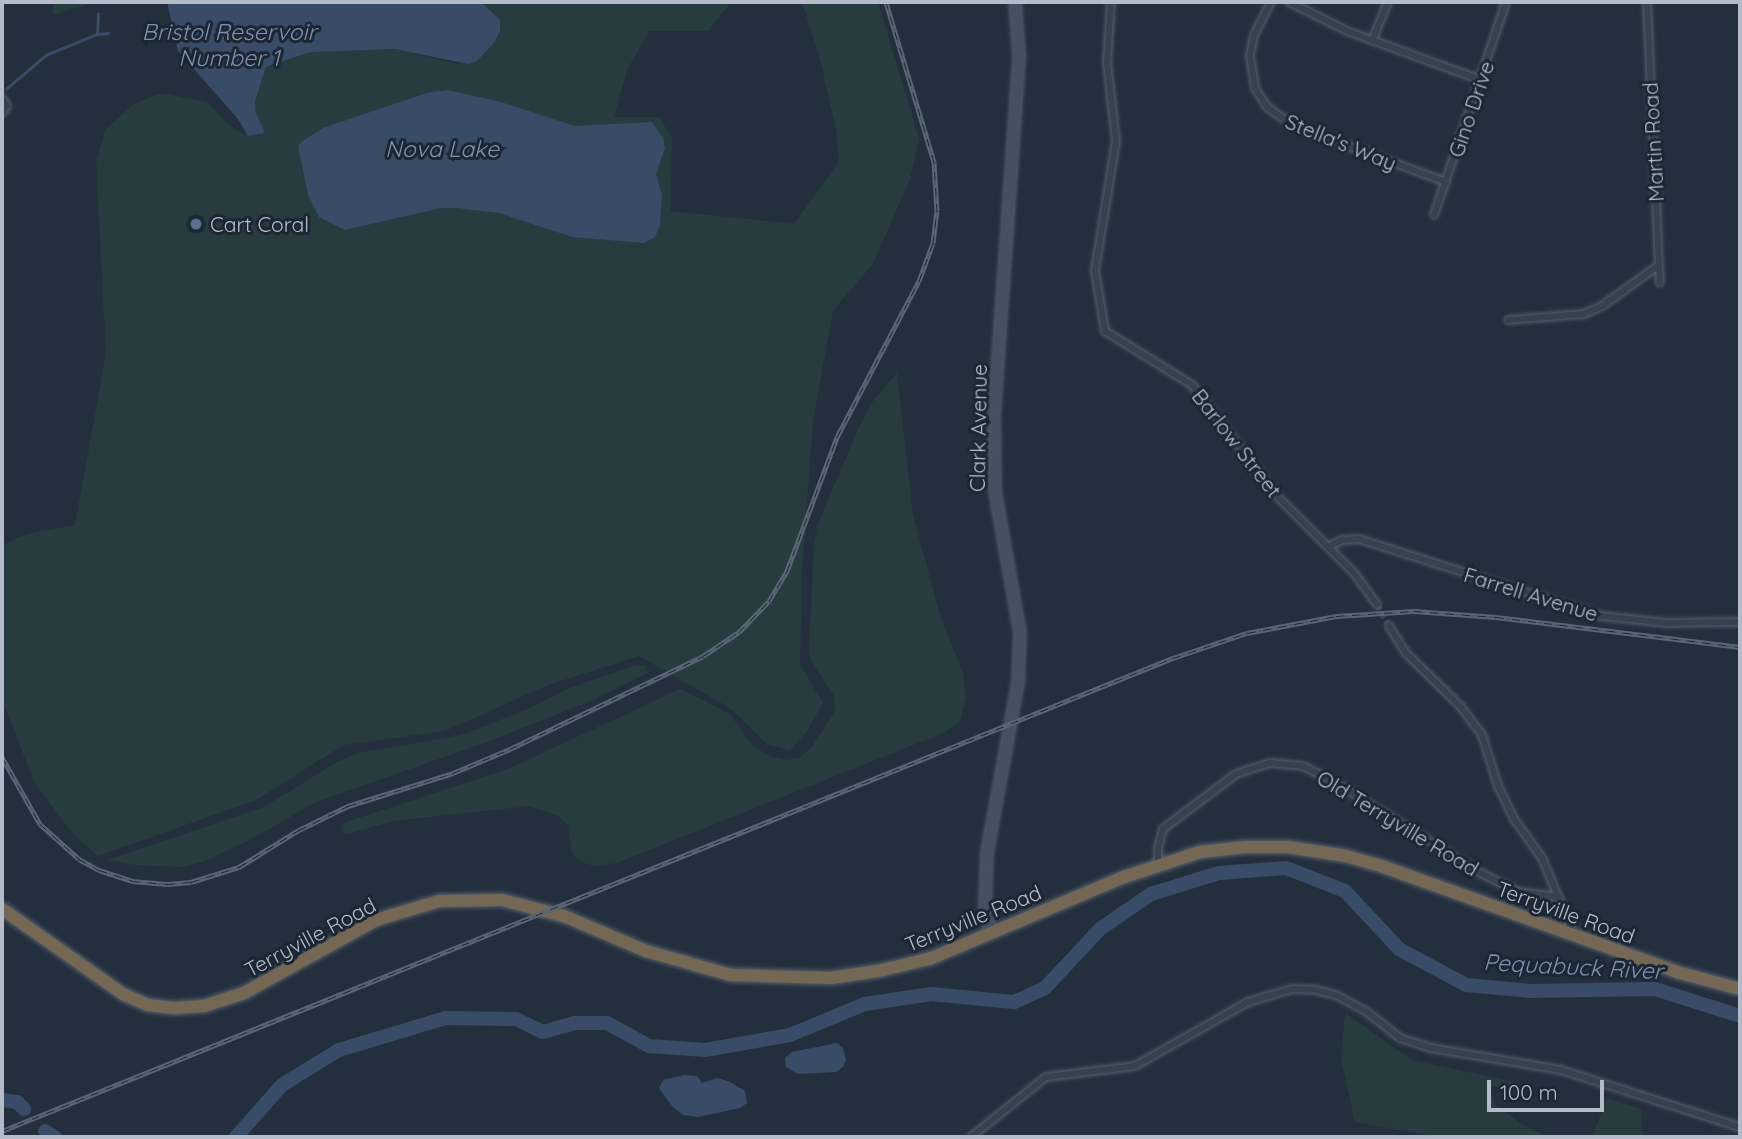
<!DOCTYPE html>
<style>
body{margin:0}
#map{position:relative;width:1742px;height:1139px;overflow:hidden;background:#242f3e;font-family:Quicksand,sans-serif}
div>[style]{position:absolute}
.green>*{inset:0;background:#263c3f}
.water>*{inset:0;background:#394c67}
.stream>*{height:2.5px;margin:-1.25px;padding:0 1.25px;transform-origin:1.25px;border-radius:1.25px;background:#394c67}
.river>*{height:14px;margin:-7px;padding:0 7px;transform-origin:7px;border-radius:7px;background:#394c67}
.street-tunnel>*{height:6px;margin-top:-3px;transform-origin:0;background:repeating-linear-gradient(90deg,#3a4453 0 6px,transparent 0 9px)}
.roads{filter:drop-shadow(0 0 2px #565f6c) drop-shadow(0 0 2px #565f6c)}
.street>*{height:6px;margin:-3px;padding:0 3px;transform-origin:3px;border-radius:3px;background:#38414e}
.secondary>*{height:10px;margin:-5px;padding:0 5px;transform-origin:5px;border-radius:5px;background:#465061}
.highway>*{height:12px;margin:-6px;padding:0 6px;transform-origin:6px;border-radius:6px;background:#746855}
.rail>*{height:5px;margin-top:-2.5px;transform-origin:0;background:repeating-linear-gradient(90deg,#1d2633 0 8px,#5a6575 0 16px);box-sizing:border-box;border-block:2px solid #5a6575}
.dots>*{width:19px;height:19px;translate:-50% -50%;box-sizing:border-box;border:4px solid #1d2633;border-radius:50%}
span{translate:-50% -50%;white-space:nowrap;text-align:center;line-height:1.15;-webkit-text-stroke:6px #1d2633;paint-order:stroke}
.street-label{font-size:21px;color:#b4bcc9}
.poi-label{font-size:21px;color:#b4bcc9}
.left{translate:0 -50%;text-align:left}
.water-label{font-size:23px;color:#7c92b1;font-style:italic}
.frame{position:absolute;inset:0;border:4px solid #b4bcc9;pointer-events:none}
.scale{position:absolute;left:1487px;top:1080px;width:117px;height:32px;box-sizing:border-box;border:4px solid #b4bcc9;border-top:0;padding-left:9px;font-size:21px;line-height:24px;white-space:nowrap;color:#b4bcc9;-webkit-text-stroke:5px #1d2633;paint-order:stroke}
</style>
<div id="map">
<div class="green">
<div style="clip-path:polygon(53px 2px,95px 2px,53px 15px)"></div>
<div style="clip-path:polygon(481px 2px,731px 2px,708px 31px,649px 31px,627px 70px,614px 117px,659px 117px,672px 138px,671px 211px,794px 224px,838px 164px,838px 155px,836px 129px,819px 55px,802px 2px,878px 2px,919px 138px,910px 179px,873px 264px,833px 311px,813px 421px,802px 571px,800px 664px,823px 703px,807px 731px,790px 750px,767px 744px,733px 710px,639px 656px,548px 685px,445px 731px,344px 745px,256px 800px,98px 856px,74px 835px,34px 782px,2px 699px,2px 545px,27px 534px,75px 525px,106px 353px,96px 163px,105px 130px,134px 104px,160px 93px,207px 102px,229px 125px,248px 136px,265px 133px,255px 111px,255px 101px,266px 67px,310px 52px,395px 49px,458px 64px,477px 61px,494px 43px,500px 20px)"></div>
<div style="clip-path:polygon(897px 373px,913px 515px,940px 615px,963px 673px,966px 697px,960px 721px,946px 732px,617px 863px,594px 866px,581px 862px,572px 853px,568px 825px,558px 816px,530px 806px,393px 821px,347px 834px,341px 832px,343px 823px,508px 769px,680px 689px,730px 714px,751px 744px,769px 756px,785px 760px,799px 758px,811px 748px,835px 711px,834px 696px,811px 660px,809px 652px,814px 541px,818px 524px,858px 429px,873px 401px)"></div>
<div style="clip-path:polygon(636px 665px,645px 666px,648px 673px,591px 701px,490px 741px,316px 802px,250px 840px,202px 862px,181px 867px,135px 865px,108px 860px,264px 807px,337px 762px,358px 753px,462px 735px,528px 709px,570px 688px)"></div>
<div style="clip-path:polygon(1345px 1013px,1412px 1060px,1528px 1085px,1490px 1087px,1494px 1104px,1525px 1126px,1549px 1137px,1440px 1137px,1355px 1122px,1341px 1059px)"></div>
<div style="clip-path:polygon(1607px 1098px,1641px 1109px,1643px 1137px,1592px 1137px)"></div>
</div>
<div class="water">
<div style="clip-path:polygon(167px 2px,481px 2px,500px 20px,500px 31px,494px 43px,477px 61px,468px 64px,395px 49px,310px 52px,266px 67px,255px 101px,255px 111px,265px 133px,248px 136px,238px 119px,178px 51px)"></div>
<div style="clip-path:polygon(447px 90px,501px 102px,575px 126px,652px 122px,663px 138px,665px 148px,656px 174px,662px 196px,660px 225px,655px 237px,644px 243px,572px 237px,499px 213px,457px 208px,441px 208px,345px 230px,319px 217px,308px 195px,298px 146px,301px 142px,323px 128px,427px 93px)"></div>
<div style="clip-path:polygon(837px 1043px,843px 1048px,846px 1060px,843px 1067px,836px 1072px,798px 1074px,786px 1067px,785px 1058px,792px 1052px)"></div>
<div style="clip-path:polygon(684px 1075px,697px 1076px,702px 1083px,718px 1078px,730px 1082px,745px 1091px,747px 1103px,740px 1108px,698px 1117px,683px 1115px,672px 1106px,659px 1088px,663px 1080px)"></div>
</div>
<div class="stream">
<div style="left:97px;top:34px;width:11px;rotate:-5deg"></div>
<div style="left:6px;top:89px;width:52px;rotate:-40.4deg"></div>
<div style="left:46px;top:55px;width:55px;rotate:-22.4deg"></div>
<div style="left:97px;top:34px;width:20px;rotate:-87deg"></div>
</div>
<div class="river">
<div style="left:2px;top:1100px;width:15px;rotate:8deg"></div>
<div style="left:17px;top:1102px;width:10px;rotate:45deg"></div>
<div style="left:45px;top:1131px;width:12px;rotate:31deg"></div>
<div style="left:236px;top:1137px;width:69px;rotate:-48.5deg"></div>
<div style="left:282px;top:1085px;width:67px;rotate:-31.6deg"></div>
<div style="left:339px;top:1050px;width:112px;rotate:-16.7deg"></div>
<div style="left:446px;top:1018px;width:70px;rotate:0.8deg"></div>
<div style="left:516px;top:1019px;width:30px;rotate:26deg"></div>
<div style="left:543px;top:1032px;width:33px;rotate:-16deg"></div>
<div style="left:575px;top:1023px;width:32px"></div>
<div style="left:607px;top:1023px;width:48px;rotate:28.7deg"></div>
<div style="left:649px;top:1046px;width:56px;rotate:4.1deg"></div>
<div style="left:705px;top:1050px;width:86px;rotate:-10deg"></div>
<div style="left:790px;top:1035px;width:81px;rotate:-22.5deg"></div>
<div style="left:865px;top:1004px;width:67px;rotate:-8.6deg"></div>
<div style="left:931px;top:994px;width:83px;rotate:5.5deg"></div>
<div style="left:1014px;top:1002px;width:34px;rotate:-24deg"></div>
<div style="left:1045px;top:988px;width:81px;rotate:-47deg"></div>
<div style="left:1100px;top:929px;width:62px;rotate:-34.5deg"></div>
<div style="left:1151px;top:894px;width:71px;rotate:-17.2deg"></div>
<div style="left:1219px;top:873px;width:67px;rotate:-4.3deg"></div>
<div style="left:1286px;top:868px;width:63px;rotate:21.3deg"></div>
<div style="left:1345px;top:891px;width:79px;rotate:47deg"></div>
<div style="left:1399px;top:949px;width:76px;rotate:28.2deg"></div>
<div style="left:1466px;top:985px;width:65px;rotate:5.3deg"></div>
<div style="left:1531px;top:991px;width:124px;rotate:-0.9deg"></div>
<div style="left:1655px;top:989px;width:89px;rotate:17.6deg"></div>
</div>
<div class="street-tunnel">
<div style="left:1377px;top:605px;width:24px;rotate:60deg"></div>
</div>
<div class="roads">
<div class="street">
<div style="left:1111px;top:2px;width:60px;rotate:93.8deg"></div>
<div style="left:1107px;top:62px;width:80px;rotate:83.5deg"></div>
<div style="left:1116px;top:141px;width:132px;rotate:99.2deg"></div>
<div style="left:1095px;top:271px;width:61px;rotate:80.5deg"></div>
<div style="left:1105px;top:331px;width:102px;rotate:31.8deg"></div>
<div style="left:1192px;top:385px;width:141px;rotate:52.5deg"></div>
<div style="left:1278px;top:497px;width:107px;rotate:45deg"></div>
<div style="left:1354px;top:573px;width:39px;rotate:54deg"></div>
<div style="left:1271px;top:2px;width:37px;rotate:117deg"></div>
<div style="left:1254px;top:35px;width:21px;rotate:101deg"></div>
<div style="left:1250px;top:56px;width:32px;rotate:81deg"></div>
<div style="left:1255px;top:88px;width:22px;rotate:58deg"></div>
<div style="left:1267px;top:107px;width:33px;rotate:35deg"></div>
<div style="left:1294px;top:126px;width:162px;rotate:20.2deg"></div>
<div style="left:1289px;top:2px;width:65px;rotate:26.6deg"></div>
<div style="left:1347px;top:31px;width:143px;rotate:20.1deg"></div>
<div style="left:1647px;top:2px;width:281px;rotate:87.4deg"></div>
<div style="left:1372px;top:41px;width:42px;rotate:-67.7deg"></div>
<div style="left:2px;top:98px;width:9px;rotate:58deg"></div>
<div style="left:7px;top:106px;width:9px;rotate:126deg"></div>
<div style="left:1434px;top:215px;width:225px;rotate:-71.3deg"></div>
<div style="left:1508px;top:320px;width:76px;rotate:-4.5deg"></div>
<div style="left:1584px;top:314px;width:20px;rotate:-24deg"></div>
<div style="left:1602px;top:306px;width:70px;rotate:-35.7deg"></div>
<div style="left:1328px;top:547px;width:16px;rotate:-27deg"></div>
<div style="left:1342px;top:540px;width:17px;rotate:-3deg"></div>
<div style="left:1359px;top:539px;width:254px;rotate:17.7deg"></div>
<div style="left:1601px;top:616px;width:66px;rotate:6.1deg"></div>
<div style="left:1667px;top:623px;width:73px;rotate:-0.8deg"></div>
<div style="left:1389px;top:626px;width:32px;rotate:58deg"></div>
<div style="left:1406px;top:653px;width:77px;rotate:44.5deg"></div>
<div style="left:1461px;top:707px;width:35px;rotate:53deg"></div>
<div style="left:1482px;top:735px;width:53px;rotate:72.6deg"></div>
<div style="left:1498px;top:786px;width:37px;rotate:64deg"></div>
<div style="left:1514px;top:819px;width:48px;rotate:54.3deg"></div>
<div style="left:1542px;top:858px;width:81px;rotate:67.5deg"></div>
<div style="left:1158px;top:864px;width:16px;rotate:-90deg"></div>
<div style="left:1158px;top:848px;width:20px;rotate:-75deg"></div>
<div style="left:1163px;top:829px;width:91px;rotate:-37deg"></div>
<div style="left:1236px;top:774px;width:36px;rotate:-18deg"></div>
<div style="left:1270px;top:763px;width:33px;rotate:5deg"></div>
<div style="left:1303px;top:766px;width:31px;rotate:27deg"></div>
<div style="left:1331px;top:780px;width:174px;rotate:31.9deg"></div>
<div style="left:1479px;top:872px;width:44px;rotate:27.1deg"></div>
<div style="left:1518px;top:892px;width:41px;rotate:7deg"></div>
<div style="left:971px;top:1137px;width:96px;rotate:-38.7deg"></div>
<div style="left:1046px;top:1077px;width:90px;rotate:-7deg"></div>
<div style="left:1135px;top:1066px;width:130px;rotate:-29.5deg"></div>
<div style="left:1248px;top:1002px;width:46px;rotate:-16.5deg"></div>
<div style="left:1292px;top:989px;width:24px;rotate:2deg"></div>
<div style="left:1316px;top:990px;width:23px;rotate:15deg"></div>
<div style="left:1338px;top:996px;width:33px;rotate:29deg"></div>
<div style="left:1367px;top:1012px;width:42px;rotate:38.2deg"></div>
<div style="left:1400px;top:1038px;width:33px;rotate:18deg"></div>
<div style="left:1431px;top:1048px;width:132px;rotate:9.6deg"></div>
<div style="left:1561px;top:1070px;width:188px;rotate:17.7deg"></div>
</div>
<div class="secondary">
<div style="left:991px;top:934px;width:28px;rotate:-103deg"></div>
<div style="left:985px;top:907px;width:54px;rotate:-87.9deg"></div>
<div style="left:987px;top:853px;width:173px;rotate:-79.7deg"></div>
<div style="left:1018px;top:683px;width:50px;rotate:-87.7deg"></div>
<div style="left:1020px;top:633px;width:144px;rotate:-100deg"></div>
<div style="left:995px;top:491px;width:75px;rotate:-90.8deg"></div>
<div style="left:994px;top:416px;width:362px;rotate:-86deg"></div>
<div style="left:1019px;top:55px;width:53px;rotate:-94.3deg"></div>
</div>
<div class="highway">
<div style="left:2px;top:909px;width:148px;rotate:35.1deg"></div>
<div style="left:123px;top:994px;width:27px;rotate:24deg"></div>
<div style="left:148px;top:1005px;width:26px;rotate:7deg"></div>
<div style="left:174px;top:1008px;width:30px;rotate:-4deg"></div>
<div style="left:204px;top:1006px;width:42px;rotate:-18deg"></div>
<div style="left:244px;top:993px;width:151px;rotate:-28.9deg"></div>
<div style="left:376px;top:920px;width:66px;rotate:-16.8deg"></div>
<div style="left:439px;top:901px;width:63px;rotate:-0.9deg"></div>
<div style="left:502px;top:900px;width:64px;rotate:14.5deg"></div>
<div style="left:564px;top:916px;width:89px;rotate:23.1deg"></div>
<div style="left:646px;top:951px;width:87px;rotate:15.9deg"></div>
<div style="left:730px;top:975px;width:101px;rotate:1.7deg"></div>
<div style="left:831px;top:978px;width:53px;rotate:-8.7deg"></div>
<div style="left:883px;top:970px;width:50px;rotate:-13.8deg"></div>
<div style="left:932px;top:958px;width:208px;rotate:-22.9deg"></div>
<div style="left:1124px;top:877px;width:80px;rotate:-18.2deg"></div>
<div style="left:1200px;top:852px;width:46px;rotate:-6.2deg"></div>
<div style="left:1246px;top:847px;width:42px"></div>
<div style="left:1288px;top:847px;width:59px;rotate:8.8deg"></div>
<div style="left:1346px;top:856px;width:40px;rotate:16deg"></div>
<div style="left:1384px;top:867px;width:311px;rotate:19.7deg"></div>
<div style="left:1677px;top:972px;width:65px;rotate:15.1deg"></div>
</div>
</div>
<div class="rail">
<div style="left:2px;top:757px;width:77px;rotate:60.4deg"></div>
<div style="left:40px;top:824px;width:52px;rotate:41.9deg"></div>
<div style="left:79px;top:859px;width:23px;rotate:29deg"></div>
<div style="left:99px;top:870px;width:35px;rotate:18deg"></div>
<div style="left:132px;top:881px;width:35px;rotate:5deg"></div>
<div style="left:167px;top:884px;width:24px;rotate:-5deg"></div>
<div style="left:191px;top:882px;width:50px;rotate:-17.4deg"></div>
<div style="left:239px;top:867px;width:70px;rotate:-31.7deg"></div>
<div style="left:299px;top:830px;width:55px;rotate:-26.1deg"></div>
<div style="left:348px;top:806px;width:110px;rotate:-17.4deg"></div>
<div style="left:453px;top:773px;width:62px;rotate:-22.8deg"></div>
<div style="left:510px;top:749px;width:214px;rotate:-25.7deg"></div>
<div style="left:703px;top:656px;width:43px;rotate:-33.7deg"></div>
<div style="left:739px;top:632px;width:43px;rotate:-45.9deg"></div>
<div style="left:769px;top:601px;width:35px;rotate:-59deg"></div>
<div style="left:787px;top:571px;width:143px;rotate:-69.5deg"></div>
<div style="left:837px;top:437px;width:176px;rotate:-62.3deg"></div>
<div style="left:919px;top:281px;width:40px;rotate:-69.8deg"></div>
<div style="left:933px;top:243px;width:32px;rotate:-83deg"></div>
<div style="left:937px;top:211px;width:49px;rotate:-93.5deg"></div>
<div style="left:934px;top:162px;width:167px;rotate:-106.7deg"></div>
<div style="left:2px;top:1131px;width:1263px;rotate:-22deg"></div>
<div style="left:1173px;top:658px;width:78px;rotate:-18.7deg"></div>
<div style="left:1247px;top:633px;width:91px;rotate:-10.8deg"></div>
<div style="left:1336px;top:616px;width:78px;rotate:-3.7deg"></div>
<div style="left:1414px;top:611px;width:82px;rotate:4.2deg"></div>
<div style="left:1496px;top:617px;width:246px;rotate:7deg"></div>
</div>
<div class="dots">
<div style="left:196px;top:224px;background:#5c6f8a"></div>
</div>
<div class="street-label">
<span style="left:1471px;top:109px;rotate:-71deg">Gino Drive</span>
<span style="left:1341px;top:142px;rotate:22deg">Stella's Way</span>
<span style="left:1653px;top:142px;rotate:-93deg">Martin Road</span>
<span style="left:978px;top:428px;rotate:-89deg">Clark Avenue</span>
<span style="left:1237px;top:443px;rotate:52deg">Barlow Street</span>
<span style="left:1531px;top:594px;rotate:17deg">Farrell Avenue</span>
<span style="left:1398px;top:823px;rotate:31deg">Old Terryville Road</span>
<span style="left:1566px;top:912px;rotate:20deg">Terryville Road</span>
<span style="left:973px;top:918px;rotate:-22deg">Terryville Road</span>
<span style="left:310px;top:937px;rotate:-28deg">Terryville Road</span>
</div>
<div class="poi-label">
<span class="left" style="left:210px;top:224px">Cart Coral</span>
</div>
<div class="water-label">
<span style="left:229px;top:45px">Bristol Reservoir<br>Number 1</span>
<span style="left:442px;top:149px">Nova Lake</span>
<span style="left:1573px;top:967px;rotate:3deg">Pequabuck River</span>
</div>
<div class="frame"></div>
<div class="scale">100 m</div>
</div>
